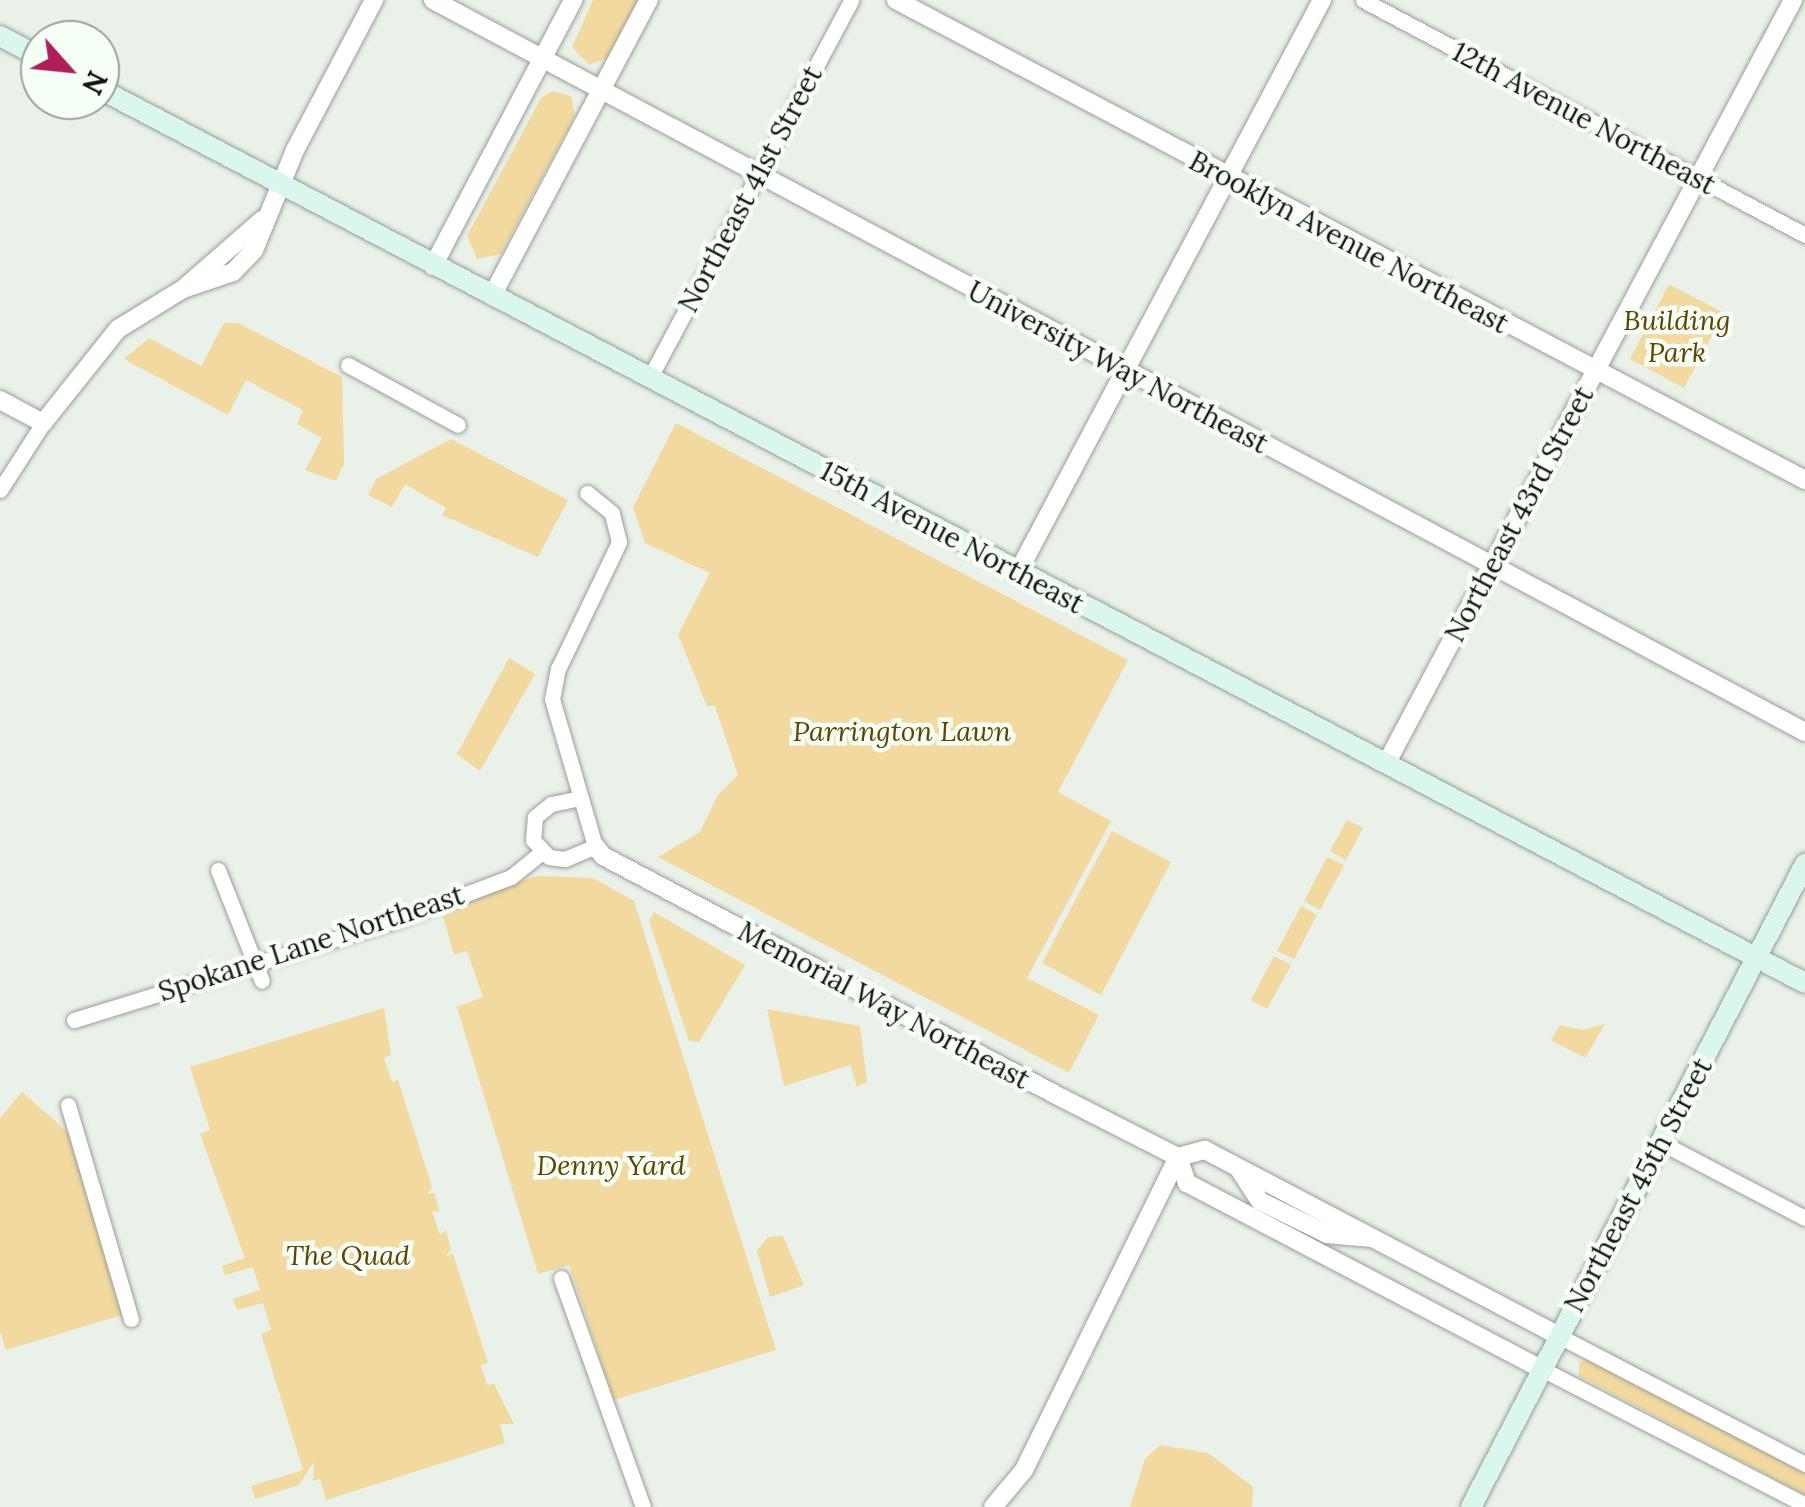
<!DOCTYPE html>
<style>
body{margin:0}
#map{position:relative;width:1805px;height:1507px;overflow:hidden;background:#e9f1e8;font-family:Lora,serif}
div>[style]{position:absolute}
.green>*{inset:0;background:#f2d99f}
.roads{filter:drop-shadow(0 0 2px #98a097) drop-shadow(0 0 2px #98a097)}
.minor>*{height:15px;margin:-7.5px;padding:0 7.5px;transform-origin:7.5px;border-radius:7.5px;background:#fff}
.tertiary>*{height:18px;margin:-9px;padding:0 9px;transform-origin:9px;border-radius:9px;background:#fff}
.secondary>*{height:20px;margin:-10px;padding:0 10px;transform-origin:10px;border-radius:10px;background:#daf7ee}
span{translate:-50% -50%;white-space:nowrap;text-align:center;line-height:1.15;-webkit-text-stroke:9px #f6fff6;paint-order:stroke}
.street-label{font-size:28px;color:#121512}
.park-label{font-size:28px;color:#5d4602;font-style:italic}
.north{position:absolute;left:20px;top:20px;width:100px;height:100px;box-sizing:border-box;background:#f6fff6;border:2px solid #9ba19b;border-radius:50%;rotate:117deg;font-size:28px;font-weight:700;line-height:40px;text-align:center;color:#121512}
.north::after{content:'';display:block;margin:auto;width:35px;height:45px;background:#ad1f58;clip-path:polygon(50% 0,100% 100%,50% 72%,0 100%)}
</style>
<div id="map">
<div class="green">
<div style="clip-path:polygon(593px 0,638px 0,607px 58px,589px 65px,572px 47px)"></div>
<div style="clip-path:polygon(552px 91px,571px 96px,575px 115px,501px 254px,477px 259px,467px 236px,541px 98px)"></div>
<div style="clip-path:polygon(1669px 284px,1724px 313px,1684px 388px,1630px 359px)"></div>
<div style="clip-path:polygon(224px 323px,238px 323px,342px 377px,344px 464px,336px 481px,305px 470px,322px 438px,297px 424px,303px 410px,246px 380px,228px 415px,124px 359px,149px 338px,201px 366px)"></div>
<div style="clip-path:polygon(676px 423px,1128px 660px,1058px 792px,1111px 821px,1027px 978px,1099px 1015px,1069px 1073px,658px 857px,700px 832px,717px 796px,738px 775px,715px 706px,707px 706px,678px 635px,710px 573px,645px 543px,633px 507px)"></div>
<div style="clip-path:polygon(451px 439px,568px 500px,538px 557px,442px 515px,446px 508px,405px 484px,392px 507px,368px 495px,376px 479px)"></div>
<div style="clip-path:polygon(509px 658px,535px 674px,480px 771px,457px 754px)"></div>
<div style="clip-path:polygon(1347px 820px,1363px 828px,1346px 860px,1330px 851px)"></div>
<div style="clip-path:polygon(1112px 831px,1171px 862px,1101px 995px,1042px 963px)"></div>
<div style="clip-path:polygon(1327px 857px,1344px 865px,1320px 910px,1304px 901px)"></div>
<div style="clip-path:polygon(537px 876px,593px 878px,634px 901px,776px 1350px,614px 1400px,569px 1265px,538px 1274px,457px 1007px,483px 997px,467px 951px,454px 955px,443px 916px,451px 902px)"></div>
<div style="clip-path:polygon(1301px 906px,1317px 915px,1294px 959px,1277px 951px)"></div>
<div style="clip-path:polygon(654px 912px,745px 965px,699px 1042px,689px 1041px,649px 921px)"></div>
<div style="clip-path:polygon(1274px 956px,1291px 965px,1267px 1009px,1251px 1000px)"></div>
<div style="clip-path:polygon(384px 1008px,391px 1055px,384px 1058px,392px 1082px,398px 1080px,432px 1187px,427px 1194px,434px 1193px,440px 1212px,432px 1211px,440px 1235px,446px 1230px,451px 1249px,446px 1256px,453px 1254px,488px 1363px,481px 1365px,487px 1385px,494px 1384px,514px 1424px,500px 1424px,505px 1443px,326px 1500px,320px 1479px,313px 1481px,314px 1462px,299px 1485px,255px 1499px,251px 1486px,303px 1470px,261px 1334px,271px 1330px,263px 1303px,237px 1310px,233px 1299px,260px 1290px,253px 1267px,225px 1275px,222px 1266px,245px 1258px,200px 1134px,210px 1130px,190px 1067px)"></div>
<div style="clip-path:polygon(767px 1009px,860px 1026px,867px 1082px,857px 1087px,850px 1065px,784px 1086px)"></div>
<div style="clip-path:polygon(1605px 1024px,1585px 1058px,1551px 1040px,1560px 1025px,1583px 1030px)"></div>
<div style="clip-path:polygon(22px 1092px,71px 1135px,125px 1314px,6px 1350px,0 1331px,0 1118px)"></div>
<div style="clip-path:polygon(783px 1236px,804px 1285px,770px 1297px,757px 1251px,768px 1237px)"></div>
<div style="clip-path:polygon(1588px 1359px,1805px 1473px,1805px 1495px,1579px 1376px,1579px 1363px)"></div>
<div style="clip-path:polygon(1160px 1445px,1208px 1453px,1253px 1487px,1252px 1507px,1130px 1507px,1145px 1459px)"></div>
</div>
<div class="roads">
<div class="minor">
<div style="left:1363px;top:0;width:501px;rotate:28deg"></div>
<div style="left:348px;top:365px;width:125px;rotate:28.6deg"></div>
<div style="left:649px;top:379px;width:429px;rotate:-61.9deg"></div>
<div style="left:0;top:490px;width:80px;rotate:-57.3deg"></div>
<div style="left:580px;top:798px;width:30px;rotate:168deg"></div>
<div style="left:551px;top:804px;width:21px;rotate:141deg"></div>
<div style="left:535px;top:817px;width:23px;rotate:95deg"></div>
<div style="left:533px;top:840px;width:23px;rotate:47deg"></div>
<div style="left:549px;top:857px;width:16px;rotate:7deg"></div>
<div style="left:565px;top:859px;width:33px;rotate:-23deg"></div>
<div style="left:595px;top:846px;width:153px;rotate:-106.3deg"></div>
<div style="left:552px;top:699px;width:31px;rotate:-79deg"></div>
<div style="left:558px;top:669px;width:141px;rotate:-64.3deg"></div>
<div style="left:619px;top:542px;width:30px;rotate:-104deg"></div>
<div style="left:612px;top:513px;width:32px;rotate:-141deg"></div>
<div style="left:218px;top:870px;width:119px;rotate:68.4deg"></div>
<div style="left:74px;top:1020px;width:335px;rotate:-17.2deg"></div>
<div style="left:394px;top:921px;width:125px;rotate:-20.6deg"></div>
<div style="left:511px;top:877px;width:38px;rotate:-39deg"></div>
<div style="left:68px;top:1105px;width:223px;rotate:73.6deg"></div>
<div style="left:1660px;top:1142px;width:164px;rotate:27.7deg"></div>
<div style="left:561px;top:1278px;width:243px;rotate:70.3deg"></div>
<div style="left:1559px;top:1336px;width:277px;rotate:27.5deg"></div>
<div style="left:1542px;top:1369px;width:296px;rotate:27.3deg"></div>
</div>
<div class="tertiary">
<div style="left:433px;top:0;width:1555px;rotate:28.08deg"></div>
<div style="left:896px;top:0;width:1028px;rotate:27.84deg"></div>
<div style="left:433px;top:266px;width:301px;rotate:-62.2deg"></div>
<div style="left:183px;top:289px;width:53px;rotate:-18.8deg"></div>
<div style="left:233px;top:272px;width:30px;rotate:-46deg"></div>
<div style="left:254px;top:250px;width:108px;rotate:-67.7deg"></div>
<div style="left:295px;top:150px;width:170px;rotate:-62.2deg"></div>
<div style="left:492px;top:296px;width:335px;rotate:-62.1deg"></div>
<div style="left:0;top:400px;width:49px;rotate:28.1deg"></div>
<div style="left:43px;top:423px;width:120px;rotate:-51.4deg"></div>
<div style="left:118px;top:329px;width:76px;rotate:-31.6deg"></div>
<div style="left:183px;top:289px;width:105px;rotate:-41.1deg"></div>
<div style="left:1018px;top:572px;width:648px;rotate:-62.01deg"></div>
<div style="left:1386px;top:764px;width:866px;rotate:-61.95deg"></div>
<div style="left:595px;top:846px;width:13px;rotate:51deg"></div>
<div style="left:603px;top:856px;width:519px;rotate:27.8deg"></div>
<div style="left:1062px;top:1098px;width:130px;rotate:27deg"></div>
<div style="left:1178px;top:1157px;width:28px;rotate:-15deg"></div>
<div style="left:1205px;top:1150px;width:400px;rotate:27.7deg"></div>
<div style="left:1178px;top:1157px;width:28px;rotate:71deg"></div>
<div style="left:1187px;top:1183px;width:401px;rotate:27.7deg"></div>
<div style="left:1239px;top:1169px;width:38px;rotate:57deg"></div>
<div style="left:1260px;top:1201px;width:75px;rotate:26.2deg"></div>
<div style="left:1327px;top:1234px;width:45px;rotate:5.1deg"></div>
<div style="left:993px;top:1507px;width:48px;rotate:-50deg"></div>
<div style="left:1024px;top:1470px;width:349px;rotate:-63.8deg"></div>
</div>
<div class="secondary">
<div style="left:0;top:36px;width:45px;rotate:27.7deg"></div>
<div style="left:100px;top:89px;width:1925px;rotate:27.67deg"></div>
<div style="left:1471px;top:1507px;width:725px;rotate:-62.55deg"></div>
</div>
</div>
<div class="street-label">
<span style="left:1584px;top:118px;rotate:28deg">12th Avenue Northeast</span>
<span style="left:750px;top:189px;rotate:-62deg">Northeast 41st Street</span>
<span style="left:1349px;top:242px;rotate:28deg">Brooklyn Avenue Northeast</span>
<span style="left:1118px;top:367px;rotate:28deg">University Way Northeast</span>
<span style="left:1519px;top:514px;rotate:-62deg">Northeast 43rd Street</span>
<span style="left:952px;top:537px;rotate:28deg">15th Avenue Northeast</span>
<span style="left:311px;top:943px;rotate:-18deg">Spokane Lane Northeast</span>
<span style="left:884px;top:1005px;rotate:28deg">Memorial Way Northeast</span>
<span style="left:1638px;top:1185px;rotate:-62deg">Northeast 45th Street</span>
</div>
<div class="park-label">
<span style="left:1677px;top:336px">Building<br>Park</span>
<span style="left:902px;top:731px">Parrington Lawn</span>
<span style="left:611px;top:1165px">Denny Yard</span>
<span style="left:348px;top:1255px">The Quad</span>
</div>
<div class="north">N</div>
</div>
